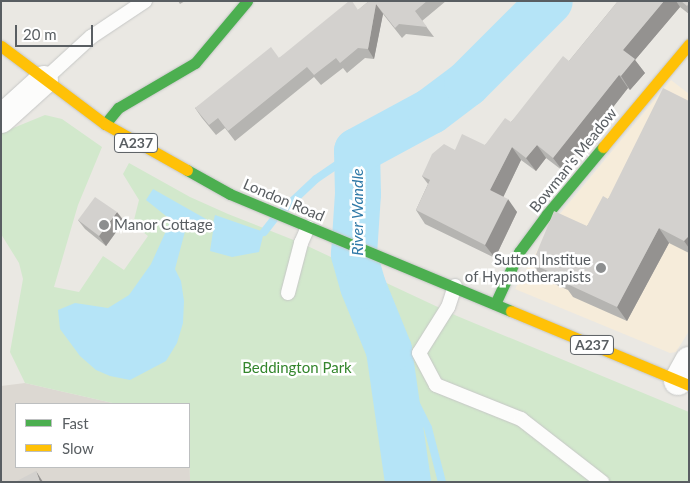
<!DOCTYPE html>
<style>
body{margin:0}
#map{position:relative;width:690px;height:483px;overflow:hidden;background:#eae8e3;font-family:Lato,sans-serif}
div>[style]{position:absolute}
.commercial>*{inset:0;background:#f6ecda}
.education>*{inset:0;background:#dcd8d2}
.green>*{inset:0;background:#d2e8cc}
.water>*{inset:0;background:#b5e4f7}
.stream>*{height:8px;margin:-4px;padding:0 4px;transform-origin:4px;border-radius:4px;background:#b5e4f7}
.river>*{height:46px;margin:-23px;padding:0 23px;transform-origin:23px;border-radius:23px;background:#b5e4f7}
.roads{filter:drop-shadow(0 0 1px #c6c7c6) drop-shadow(0 0 1px #c6c7c6)}
.lane>*{height:14px;margin:-7px;padding:0 7px;transform-origin:7px;border-radius:7px;background:#fcfcfb}
.street>*{height:28px;margin:-14px;padding:0 14px;transform-origin:14px;border-radius:14px;background:#fcfcfb}
.fast>*{height:11px;margin:-5.5px;padding:0 5.5px;transform-origin:5.5px;border-radius:5.5px;background:#4caf50}
.slow>*{height:11px;margin:-5.5px;padding:0 5.5px;transform-origin:5.5px;border-radius:5.5px;background:#ffc107}
.wall>*{inset:0;background:#b5b4b1}
.shaded-wall>*{inset:0;background:#949290}
.building>*{inset:0;background:#d3d1ce}
.dots>*{width:14px;height:14px;translate:-50% -50%;box-sizing:border-box;border:2px solid #fff;border-radius:50%}
span{translate:-50% -50%;white-space:nowrap;text-align:center;line-height:1.15;-webkit-text-stroke:5px #fff;paint-order:stroke}
.shield-label span{padding:1px 4px;background:#fff;border:1px solid;border-radius:4px;-webkit-text-stroke-width:0}
.shield-label{font-size:14px;color:#595e62;font-weight:700}
.street-label{font-size:15px;color:#595e62}
.poi-label{font-size:15px;color:#595e62}
.left{translate:0 -50%;text-align:left}
.right{translate:-100% -50%;text-align:right}
.park-label{font-size:15px;color:#34862d}
.water-label{font-size:16px;color:#2f79a7;font-style:italic}
.frame{position:absolute;inset:0;border:2px solid #595e62;pointer-events:none}
.legend{position:absolute;left:15px;top:403px;width:175px;height:65px;box-sizing:border-box;background:#fff;border:1px solid #bdbfc0;margin:0;padding:6px 9px;list-style:none;font-size:15px;color:#595e62}
.legend li{display:flex;align-items:center;gap:10px;height:25px}
.legend b{width:25px;border:1px solid #bdbfc0}
.scale{position:absolute;left:15px;top:25px;width:78px;height:22px;box-sizing:border-box;border:2px solid #595e62;border-top:0;padding-left:6px;font-size:15px;line-height:18px;white-space:nowrap;color:#595e62;-webkit-text-stroke:4px #fff;paint-order:stroke}
</style>
<div id="map">
<div class="commercial">
<div style="clip-path:polygon(671px 80px,689px 94px,689px 331px,676px 352px,670px 353px,515px 289px,554px 221px)"></div>
</div>
<div class="education">
<div style="clip-path:polygon(25px 383px,117px 404px,16px 404px,16px 467px,189px 467px,189px 421px,190px 482px,1px 482px,1px 386px)"></div>
</div>
<div class="green">
<div style="clip-path:polygon(45px 115px,62px 119px,102px 147px,78px 205px,54px 287px,79px 292px,103px 256px,124px 270px,148px 236px,133px 224px,139px 200px,123px 174px,129px 163px,190px 197px,228px 214px,301px 243px,457px 316px,689px 412px,689px 482px,190px 482px,189px 404px,117px 404px,25px 383px,10px 352px,23px 279px,19px 263px,1px 234px,1px 133px)"></div>
</div>
<div class="water">
<div style="clip-path:polygon(153px 189px,213px 223px,215px 215px,264px 232px,259px 252px,232px 257px,210px 251px,213px 231px,187px 224px,175px 269px,181px 281px,184px 301px,183px 323px,177px 343px,166px 361px,130px 380px,110px 376px,96px 370px,80px 356px,60px 329px,58px 310px,75px 303px,108px 308px,129px 295px,151px 264px,171px 220px,146px 200px)"></div>
</div>
<div class="stream">
<div style="left:283px;top:210px;width:45px;rotate:-43.2deg"></div>
<div style="left:316px;top:179px;width:50px;rotate:-34.3deg"></div>
<div style="left:264px;top:232px;width:18px;rotate:-52deg"></div>
<div style="left:389px;top:350px;width:87px;rotate:63.4deg"></div>
<div style="left:428px;top:428px;width:56px;rotate:75.5deg"></div>
</div>
<div class="river">
<div style="left:408px;top:482px;width:133px;rotate:-98.2deg"></div>
<div style="left:389px;top:350px;width:69px;rotate:-112.1deg"></div>
<div style="left:363px;top:286px;width:33px;rotate:-106deg"></div>
<div style="left:354px;top:254px;width:60px;rotate:-86.2deg"></div>
<div style="left:358px;top:194px;width:43px;rotate:-91.3deg"></div>
<div style="left:357px;top:151px;width:84px;rotate:-28.4deg"></div>
<div style="left:431px;top:111px;width:45px;rotate:-36.9deg"></div>
<div style="left:467px;top:84px;width:117px;rotate:-45deg"></div>
</div>
<div class="roads">
<div class="lane">
<div style="left:44px;top:80px;width:64px;rotate:-42.5deg"></div>
<div style="left:91px;top:37px;width:65px;rotate:-33.7deg"></div>
<div style="left:455px;top:286px;width:22px;rotate:108deg"></div>
<div style="left:448px;top:307px;width:54px;rotate:122.2deg"></div>
<div style="left:419px;top:353px;width:36px;rotate:62deg"></div>
<div style="left:436px;top:385px;width:92px;rotate:21.8deg"></div>
<div style="left:521px;top:419px;width:103px;rotate:37.9deg"></div>
<div style="left:288px;top:293px;width:52px;rotate:-75.4deg"></div>
<div style="left:301px;top:243px;width:17px;rotate:-66deg"></div>
</div>
<div class="street">
<div style="left:1px;top:119px;width:58px;rotate:-42.2deg"></div>
<div style="left:678px;top:381px;width:23px;rotate:-61deg"></div>
</div>
<div class="fast">
<div style="left:105px;top:124px;width:21px;rotate:-51deg"></div>
<div style="left:118px;top:108px;width:89px;rotate:-30.3deg"></div>
<div style="left:195px;top:63px;width:81px;rotate:-50deg"></div>
<div style="left:187px;top:170px;width:49px;rotate:29.2deg"></div>
<div style="left:230px;top:194px;width:304px;rotate:22.6deg"></div>
<div style="left:495px;top:304px;width:57px;rotate:-65.2deg"></div>
<div style="left:519px;top:252px;width:47px;rotate:-53.6deg"></div>
<div style="left:547px;top:214px;width:87px;rotate:-50.1deg"></div>
</div>
<div class="slow">
<div style="left:1px;top:46px;width:130px;rotate:36.9deg"></div>
<div style="left:105px;top:124px;width:94px;rotate:29.3deg"></div>
<div style="left:603px;top:147px;width:134px;rotate:-50.1deg"></div>
<div style="left:511px;top:311px;width:193px;rotate:22.6deg"></div>
</div>
</div>
<div class="wall">
<div style="clip-path:polygon(178px 1px,185px 1px,180px 4px)"></div>
<div style="clip-path:polygon(369px 1px,446px 1px,422px 21px,434px 37px,406px 34px,402px 38px,383px 14px,374px 59px,365px 58px,347px 73px,343px 68px,321px 85px,314px 77px,235px 141px,225px 128px,216px 135px,202px 118px,195px 108px,279px 58px,358px 10px)"></div>
<div style="clip-path:polygon(618px 1px,689px 1px,689px 14px,680px 7px,635px 60px,645px 73px,630px 90px,628px 88px,563px 171px,546px 158px,536px 171px,521px 160px,503px 197px,517px 212px,495px 258px,425px 224px,416px 210px,428px 184px,422px 176px,455px 150px,485px 145px,511px 122px,569px 61px)"></div>
<div style="clip-path:polygon(689px 101px,689px 253px,669px 243px,627px 321px,573px 297px,568px 290px,543px 279px,532px 264px,587px 226px,608px 199px)"></div>
<div style="clip-path:polygon(78px 220px,124px 221px,106px 246px,85px 229px)"></div>
</div>
<div class="shaded-wall">
<div style="clip-path:polygon(664px 1px,676px 1px,680px 7px,635px 60px,645px 73px,630px 90px,621px 76px,623px 50px)"></div>
<div style="clip-path:polygon(376px 4px,383px 14px,374px 59px,368px 49px)"></div>
<div style="clip-path:polygon(619px 75px,628px 88px,563px 171px,553px 158px)"></div>
<div style="clip-path:polygon(537px 145px,546px 158px,536px 171px,526px 158px)"></div>
<div style="clip-path:polygon(512px 147px,521px 160px,500px 204px,490px 190px)"></div>
<div style="clip-path:polygon(508px 199px,517px 212px,495px 258px,485px 245px)"></div>
<div style="clip-path:polygon(117px 212px,124px 221px,106px 246px,99px 236px)"></div>
<div style="clip-path:polygon(659px 228px,669px 243px,627px 321px,617px 307px)"></div>
<div style="clip-path:polygon(688px 235px,689px 236px,689px 248px,684px 241px)"></div>
<div style="clip-path:polygon(36px 471px,43px 482px,40px 482px)"></div>
</div>
<div class="building">
<div style="clip-path:polygon(349px 1px,352px 1px,358px 10px,369px 1px,427px 1px,415px 11px,427px 27px,399px 24px,395px 28px,376px 4px,368px 49px,358px 48px,340px 63px,336px 58px,314px 75px,307px 67px,228px 131px,218px 118px,209px 125px,195px 108px,271px 47px,279px 58px)"></div>
<div style="clip-path:polygon(618px 1px,664px 1px,623px 50px,635px 59px,621px 76px,619px 75px,553px 158px,537px 145px,526px 158px,512px 147px,490px 190px,508px 199px,485px 245px,416px 210px,430px 180px,422px 176px,432px 154px,444px 144px,455px 150px,462px 134px,485px 145px,505px 118px,511px 122px,563px 56px,569px 61px)"></div>
<div style="clip-path:polygon(681px 1px,689px 1px,689px 3px,687px 6px)"></div>
<div style="clip-path:polygon(663px 88px,689px 101px,689px 236px,684px 241px,659px 228px,617px 307px,563px 282px,564px 278px,532px 264px,554px 211px,587px 226px,603px 196px,608px 199px)"></div>
<div style="clip-path:polygon(95px 197px,117px 212px,99px 236px,78px 220px)"></div>
<div style="clip-path:polygon(36px 471px,40px 482px,15px 482px)"></div>
</div>
<div class="dots">
<div style="left:104px;top:225px;background:#8c8e8f"></div>
<div style="left:601px;top:268px;background:#8c8e8f"></div>
</div>
<div class="shield-label">
<span style="left:136px;top:143px">A237</span>
<span style="left:592px;top:345px">A237</span>
</div>
<div class="street-label">
<span style="left:573px;top:160px;rotate:-51deg">Bowman's Meadow</span>
<span style="left:284px;top:200px;rotate:23deg">London Road</span>
</div>
<div class="poi-label">
<span class="left" style="left:114px;top:225px">Manor Cottage</span>
<span class="right" style="left:591px;top:268px">Sutton Institue<br>of Hypnotherapists</span>
</div>
<div class="park-label">
<span style="left:297px;top:368px">Beddington Park</span>
</div>
<div class="water-label">
<span style="left:357px;top:212px;rotate:-90deg">River Wandle</span>
</div>
<div class="frame"></div>
<ul class="legend">
<li><b style="height:6px;background:#4caf50"></b>Fast</li>
<li><b style="height:6px;background:#ffc107"></b>Slow</li>
</ul>
<div class="scale">20 m</div>
</div>
